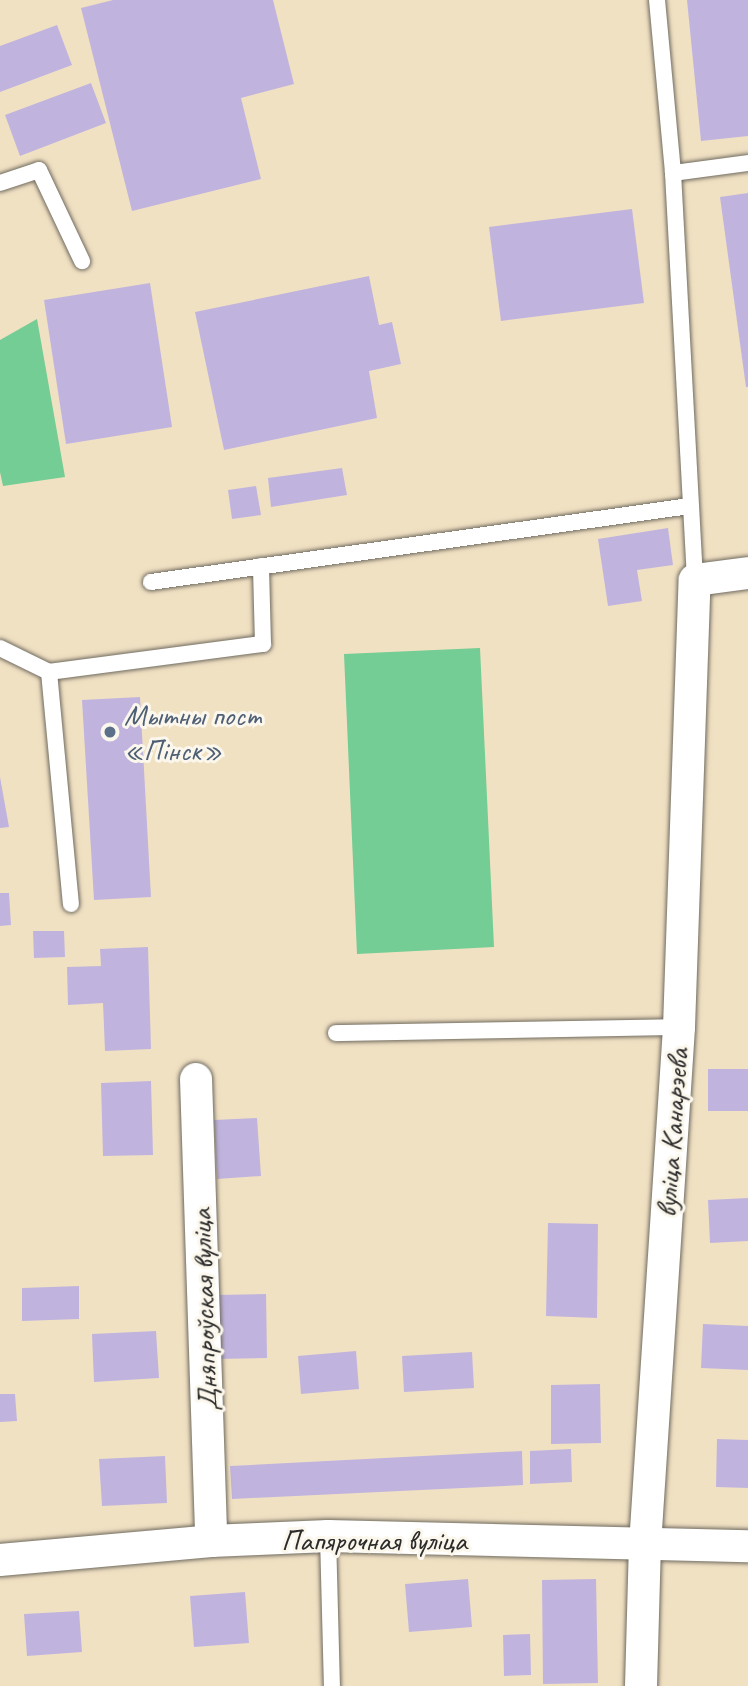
<!DOCTYPE html>
<meta charset="utf-8">
<style>
body{margin:0}
#map{position:relative;width:748px;height:1686px;overflow:hidden;background:#f1e1c3;font-family:Caveat,sans-serif}
div>[style]{position:absolute}
.green>*{inset:0;background:#73cd94}
.building>*{inset:0;background:#c0b4de}
.roads{filter:drop-shadow(0 0 2px #706b60) drop-shadow(0 0 2px #706b60)}
.service>*{height:16px;margin:-8px;padding:0 8px;transform-origin:8px;border-radius:8px;background:#fff}
.minor>*{height:32px;margin:-16px;padding:0 16px;transform-origin:16px;border-radius:16px;background:#fff}
.dots>*{width:19px;height:19px;translate:-50% -50%;box-sizing:border-box;border:4px solid #fbf7ec;border-radius:50%}
span{translate:-50% -50%;white-space:nowrap;text-align:center;line-height:1.15;-webkit-text-stroke:6px #fbf7ec;paint-order:stroke}
.service-label{font-size:30px;color:#4e5e75}
.left{translate:0 -50%;text-align:left}
.street-label{font-size:30px;color:#2b2b2b}
</style>
<div id="map">
<div class="green">
<div style="clip-path:polygon(37px 319px,65px 477px,3px 486px,0 472px,0 340px)"></div>
<div style="clip-path:polygon(480px 648px,494px 947px,357px 954px,344px 654px)"></div>
</div>
<div class="building">
<div style="clip-path:polygon(113px 0,273px 0,294px 84px,241px 98px,261px 179px,132px 211px,81px 8px)"></div>
<div style="clip-path:polygon(687px 0,748px 0,748px 136px,701px 141px)"></div>
<div style="clip-path:polygon(57px 25px,72px 65px,0 92px,0 46px)"></div>
<div style="clip-path:polygon(91px 83px,106px 123px,20px 156px,5px 115px)"></div>
<div style="clip-path:polygon(748px 193px,748px 387px,746px 387px,720px 197px)"></div>
<div style="clip-path:polygon(632px 209px,644px 303px,501px 321px,489px 227px)"></div>
<div style="clip-path:polygon(369px 276px,379px 325px,392px 322px,401px 364px,369px 371px,377px 418px,224px 450px,195px 312px)"></div>
<div style="clip-path:polygon(150px 283px,172px 427px,66px 444px,44px 300px)"></div>
<div style="clip-path:polygon(342px 468px,347px 495px,271px 507px,268px 478px)"></div>
<div style="clip-path:polygon(256px 486px,261px 515px,232px 519px,228px 490px)"></div>
<div style="clip-path:polygon(668px 528px,673px 565px,637px 570px,642px 601px,608px 606px,598px 539px)"></div>
<div style="clip-path:polygon(140px 697px,151px 897px,94px 900px,82px 700px)"></div>
<div style="clip-path:polygon(0 777px,9px 827px,0 828px)"></div>
<div style="clip-path:polygon(0 893px,9px 893px,11px 925px,0 926px)"></div>
<div style="clip-path:polygon(33px 931px,64px 931px,65px 957px,34px 958px)"></div>
<div style="clip-path:polygon(148px 947px,151px 1049px,105px 1051px,103px 1003px,68px 1005px,67px 967px,101px 966px,100px 949px)"></div>
<div style="clip-path:polygon(708px 1069px,748px 1069px,748px 1111px,708px 1111px)"></div>
<div style="clip-path:polygon(151px 1081px,153px 1155px,103px 1156px,101px 1083px)"></div>
<div style="clip-path:polygon(257px 1118px,261px 1176px,217px 1179px,214px 1120px)"></div>
<div style="clip-path:polygon(748px 1198px,748px 1241px,710px 1243px,708px 1200px)"></div>
<div style="clip-path:polygon(548px 1223px,598px 1224px,597px 1318px,546px 1316px)"></div>
<div style="clip-path:polygon(79px 1286px,79px 1319px,22px 1321px,22px 1288px)"></div>
<div style="clip-path:polygon(266px 1294px,267px 1358px,217px 1359px,216px 1295px)"></div>
<div style="clip-path:polygon(703px 1324px,748px 1326px,748px 1370px,701px 1368px)"></div>
<div style="clip-path:polygon(156px 1331px,159px 1378px,94px 1382px,92px 1334px)"></div>
<div style="clip-path:polygon(356px 1351px,359px 1389px,301px 1394px,298px 1356px)"></div>
<div style="clip-path:polygon(472px 1352px,474px 1388px,404px 1392px,402px 1356px)"></div>
<div style="clip-path:polygon(600px 1384px,601px 1443px,551px 1444px,551px 1385px)"></div>
<div style="clip-path:polygon(0 1394px,15px 1394px,17px 1421px,0 1422px)"></div>
<div style="clip-path:polygon(717px 1439px,748px 1440px,748px 1488px,716px 1487px)"></div>
<div style="clip-path:polygon(571px 1449px,572px 1482px,530px 1484px,530px 1451px)"></div>
<div style="clip-path:polygon(522px 1451px,523px 1485px,232px 1499px,230px 1466px)"></div>
<div style="clip-path:polygon(165px 1456px,167px 1503px,102px 1506px,99px 1459px)"></div>
<div style="clip-path:polygon(468px 1579px,472px 1627px,409px 1632px,405px 1584px)"></div>
<div style="clip-path:polygon(596px 1579px,598px 1683px,543px 1684px,542px 1580px)"></div>
<div style="clip-path:polygon(245px 1592px,249px 1643px,194px 1647px,190px 1596px)"></div>
<div style="clip-path:polygon(79px 1611px,82px 1652px,27px 1656px,24px 1614px)"></div>
<div style="clip-path:polygon(530px 1634px,531px 1675px,504px 1676px,503px 1635px)"></div>
</div>
<div class="roads">
<div class="service">
<div style="left:657px;top:0;width:174px;rotate:84.7deg"></div>
<div style="left:673px;top:173px;width:408px;rotate:86.9deg"></div>
<div style="left:673px;top:173px;width:76px;rotate:-7.6deg"></div>
<div style="left:0;top:183px;width:41px;rotate:-18.4deg"></div>
<div style="left:39px;top:170px;width:101px;rotate:64.7deg"></div>
<div style="left:151px;top:582px;width:544px;rotate:-8.03deg"></div>
<div style="left:0;top:648px;width:55px;rotate:26.1deg"></div>
<div style="left:49px;top:672px;width:233px;rotate:84.6deg"></div>
<div style="left:49px;top:672px;width:216px;rotate:-7.5deg"></div>
<div style="left:263px;top:644px;width:78px;rotate:-91.5deg"></div>
<div style="left:336px;top:1033px;width:343px;rotate:-1deg"></div>
<div style="left:328px;top:1536px;width:150px;rotate:88.5deg"></div>
</div>
<div class="minor">
<div style="left:196px;top:1079px;width:462px;rotate:88.1deg"></div>
<div style="left:0;top:1560px;width:212px;rotate:-5.1deg"></div>
<div style="left:211px;top:1541px;width:117px;rotate:-2.4deg"></div>
<div style="left:328px;top:1536px;width:420px;rotate:1.4deg"></div>
<div style="left:641px;top:1686px;width:141px;rotate:-88.4deg"></div>
<div style="left:645px;top:1545px;width:519px;rotate:-86.24deg"></div>
<div style="left:679px;top:1027px;width:447px;rotate:-88deg"></div>
<div style="left:695px;top:580px;width:53px;rotate:-7.5deg"></div>
</div>
</div>
<div class="dots">
<div style="left:110px;top:732px;background:#5c6f8a"></div>
</div>
<div class="service-label">
<span class="left" style="left:124px;top:732px">Мытны пост<br>«Пінск»</span>
</div>
<div class="street-label">
<span style="left:672px;top:1133px;rotate:-86deg">вуліца Канарэева</span>
<span style="left:204px;top:1310px;rotate:-92deg">Дняпроўская вуліца</span>
<span style="left:374px;top:1540px">Папярочная вуліца</span>
</div>
</div>
